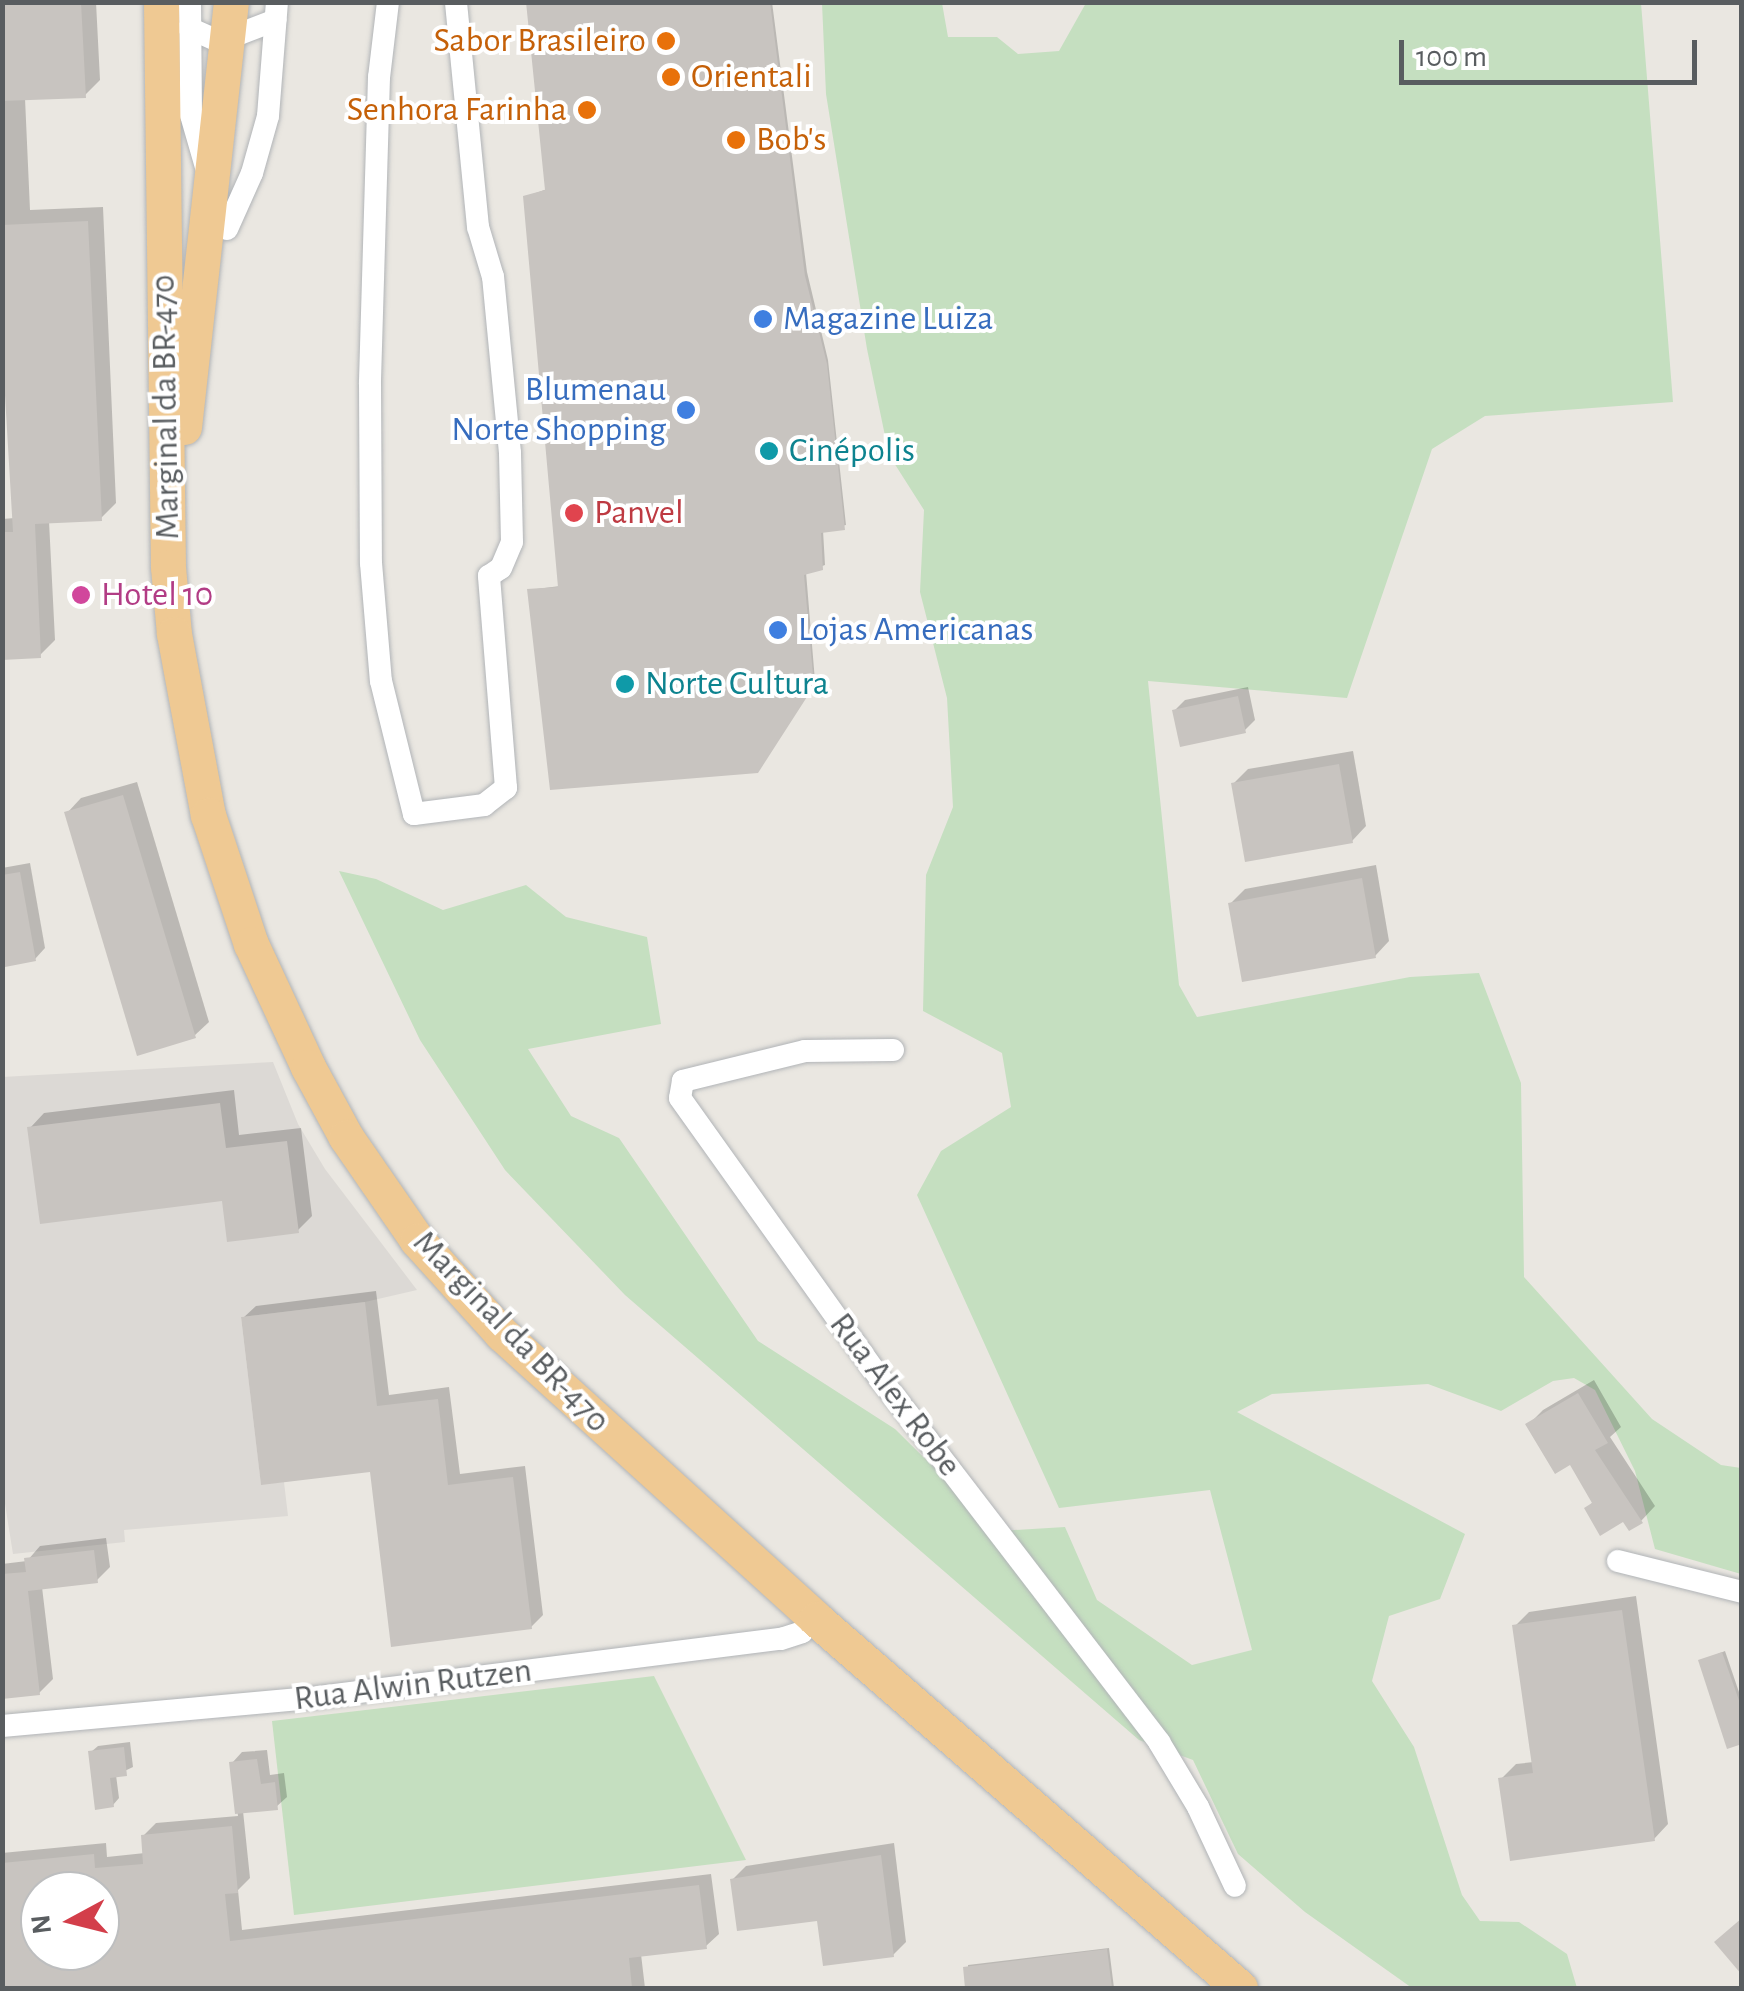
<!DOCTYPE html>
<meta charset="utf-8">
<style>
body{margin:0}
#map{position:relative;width:1744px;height:1991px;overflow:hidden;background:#eae7e1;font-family:"Alegreya Sans",sans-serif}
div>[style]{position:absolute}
.industrial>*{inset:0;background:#dcd9d5}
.green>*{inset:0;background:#c5dfc0}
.shadow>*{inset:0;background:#0003}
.building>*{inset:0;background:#c8c4c0}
.roads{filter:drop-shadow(0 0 2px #b1b4b7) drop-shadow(0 0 2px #b1b4b7)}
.minor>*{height:22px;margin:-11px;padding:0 11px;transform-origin:11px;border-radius:11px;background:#fff}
.highway>*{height:35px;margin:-17.5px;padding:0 17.5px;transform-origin:17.5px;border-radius:17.5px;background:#efc993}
.dots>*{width:28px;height:28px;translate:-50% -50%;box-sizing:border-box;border:5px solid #fff;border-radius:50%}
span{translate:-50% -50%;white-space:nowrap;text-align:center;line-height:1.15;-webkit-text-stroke:8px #fff;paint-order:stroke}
.food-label{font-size:35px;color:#c56008}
.right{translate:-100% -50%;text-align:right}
.left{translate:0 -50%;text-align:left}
.shop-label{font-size:35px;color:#366cbe}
.street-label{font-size:35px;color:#595d60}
.culture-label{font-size:35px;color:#0d838f}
.health-label{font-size:35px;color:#be3a42}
.hotel-label{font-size:35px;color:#b23c85}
.frame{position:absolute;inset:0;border:5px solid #595d60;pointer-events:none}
.north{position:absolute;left:20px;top:1871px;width:100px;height:100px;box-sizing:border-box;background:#fff;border:2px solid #bdbebf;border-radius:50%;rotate:263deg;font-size:28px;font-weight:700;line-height:40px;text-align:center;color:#595d60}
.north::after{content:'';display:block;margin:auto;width:35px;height:45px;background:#d33e4a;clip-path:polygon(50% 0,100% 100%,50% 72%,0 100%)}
.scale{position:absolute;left:1399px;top:40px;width:298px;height:45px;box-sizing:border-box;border:5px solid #595d60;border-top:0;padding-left:12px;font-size:30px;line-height:35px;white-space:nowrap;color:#595d60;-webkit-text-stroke:8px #fff;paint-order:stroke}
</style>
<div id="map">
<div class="industrial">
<div style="clip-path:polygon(273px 1062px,298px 1124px,325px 1169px,417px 1290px,365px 1302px,241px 1317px,261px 1484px,284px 1482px,288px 1516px,124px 1530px,125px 1542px,13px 1554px,2px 1485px,2px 1077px)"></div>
</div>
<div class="green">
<div style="clip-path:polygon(822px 3px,942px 3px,948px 37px,997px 37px,1018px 54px,1059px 51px,1086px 3px,1641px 3px,1673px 402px,1485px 416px,1432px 449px,1347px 698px,1148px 681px,1179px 985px,1197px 1017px,1410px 977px,1479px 973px,1521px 1083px,1524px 1277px,1652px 1419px,1721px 1465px,1741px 1468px,1741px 1574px,1655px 1549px,1635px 1471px,1595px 1390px,1574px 1378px,1553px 1381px,1501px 1411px,1428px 1384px,1272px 1394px,1237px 1412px,1465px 1534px,1440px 1599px,1389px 1616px,1372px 1681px,1414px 1747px,1462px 1895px,1480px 1921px,1519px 1922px,1567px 1954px,1577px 1988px,1412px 1988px,1305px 1912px,1238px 1854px,1193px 1760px,1139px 1740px,625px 1295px,505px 1170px,420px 1040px,339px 871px,376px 879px,443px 910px,526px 885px,566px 917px,647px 937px,661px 1024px,528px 1049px,571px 1116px,619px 1138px,758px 1341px,895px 1429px,998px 1531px,1065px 1527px,1097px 1600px,1192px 1665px,1252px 1650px,1210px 1490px,1059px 1508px,917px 1195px,941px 1151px,1011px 1107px,1002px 1053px,923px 1011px,926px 875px,953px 807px,947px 698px,920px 592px,924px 510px,889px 455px,867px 349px,826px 94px)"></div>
<div style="clip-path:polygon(654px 1676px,746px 1860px,294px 1915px,272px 1721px)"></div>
</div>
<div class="shadow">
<div style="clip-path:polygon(2px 2px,96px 2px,100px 80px,85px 95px,25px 98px,30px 210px,103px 207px,116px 503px,101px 518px,49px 521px,55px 640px,40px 655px,2px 657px,2px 519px,15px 518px,2px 341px)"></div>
<div style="clip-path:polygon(528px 2px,772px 2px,807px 272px,828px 360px,846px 525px,823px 530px,825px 565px,806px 572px,815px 681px,760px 767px,529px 590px,560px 586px,525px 197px,547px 189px)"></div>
<div style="clip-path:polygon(1248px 687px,1255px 720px,1244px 731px,1175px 710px,1185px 700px)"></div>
<div style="clip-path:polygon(1353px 751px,1366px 826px,1352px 841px,1233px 784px,1248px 769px)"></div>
<div style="clip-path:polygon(137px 782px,209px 1022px,194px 1036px,67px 813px,81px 798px)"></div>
<div style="clip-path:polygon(30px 863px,45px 948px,35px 959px,7px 964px,2px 868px)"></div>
<div style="clip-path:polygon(1376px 865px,1389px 941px,1375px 956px,1230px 904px,1245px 889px)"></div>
<div style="clip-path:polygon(234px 1090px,239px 1135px,301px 1128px,312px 1216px,297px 1231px,224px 1198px,30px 1128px,44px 1113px)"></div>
<div style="clip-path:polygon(376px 1291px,389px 1395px,449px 1387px,460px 1474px,525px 1466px,543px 1615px,531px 1627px,372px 1469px,243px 1318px,256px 1306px)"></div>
<div style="clip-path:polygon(1594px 1380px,1621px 1427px,1610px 1437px,1655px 1506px,1641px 1521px,1587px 1508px,1594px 1501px,1571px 1462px,1528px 1425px,1543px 1410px)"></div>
<div style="clip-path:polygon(106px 1538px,110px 1567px,96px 1581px,42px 1587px,53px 1679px,39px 1693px,2px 1697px,2px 1564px,27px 1561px,40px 1546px)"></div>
<div style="clip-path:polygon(1636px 1596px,1668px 1824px,1654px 1839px,1501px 1779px,1516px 1764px,1534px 1762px,1515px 1626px,1529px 1612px)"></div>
<div style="clip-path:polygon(1725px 1651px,1742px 1701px,1742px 1742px,1701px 1661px)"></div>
<div style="clip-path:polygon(130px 1742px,133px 1767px,116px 1775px,119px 1798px,113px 1805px,91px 1752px,98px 1746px)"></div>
<div style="clip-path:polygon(evenodd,267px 1750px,270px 1775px,284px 1773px,287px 1797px,276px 1807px,243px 1811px,250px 1878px,238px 1890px,242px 1930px,711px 1874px,719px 1934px,706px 1946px,641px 1954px,645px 1988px,2px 1988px,2px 1853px,106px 1843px,107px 1857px,145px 1853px,143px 1836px,156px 1823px,238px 1816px,232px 1763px,242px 1752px,267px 1750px,40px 1891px,100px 1891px,100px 1951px,40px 1951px,40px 1891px)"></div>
<div style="clip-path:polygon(894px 1843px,906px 1942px,893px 1955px,732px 1880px,746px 1866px)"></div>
<div style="clip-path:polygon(1109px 1948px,1114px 1988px,968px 1988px,968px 1965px)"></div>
</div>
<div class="building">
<div style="clip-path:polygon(2px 2px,81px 2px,86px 98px,2px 101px)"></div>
<div style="clip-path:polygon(526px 2px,770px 2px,805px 276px,827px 364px,845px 530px,821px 533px,823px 570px,804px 575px,814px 686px,758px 773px,550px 790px,527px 589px,558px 587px,523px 196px,545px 190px)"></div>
<div style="clip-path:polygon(88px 221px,102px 521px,35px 524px,41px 658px,2px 660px,2px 532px,13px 532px,2px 344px,2px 225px)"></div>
<div style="clip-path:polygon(1238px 696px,1246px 733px,1180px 747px,1172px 710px)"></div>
<div style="clip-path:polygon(1339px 764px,1353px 843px,1245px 862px,1231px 783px)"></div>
<div style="clip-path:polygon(123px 795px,196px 1038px,137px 1056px,64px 812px)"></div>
<div style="clip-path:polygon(20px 872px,36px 961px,5px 967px,2px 875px)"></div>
<div style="clip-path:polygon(1362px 878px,1376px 958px,1242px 982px,1228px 903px)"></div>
<div style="clip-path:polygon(220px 1103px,226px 1148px,287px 1141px,299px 1233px,227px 1242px,222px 1201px,40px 1224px,27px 1127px)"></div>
<div style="clip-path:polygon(365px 1302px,377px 1406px,438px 1399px,448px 1485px,513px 1477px,532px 1629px,391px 1647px,370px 1472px,261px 1485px,241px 1317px)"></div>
<div style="clip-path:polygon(1578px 1393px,1608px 1443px,1595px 1450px,1643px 1523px,1629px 1531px,1623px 1522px,1600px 1536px,1584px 1508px,1592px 1503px,1570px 1465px,1555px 1474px,1525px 1424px)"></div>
<div style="clip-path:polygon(94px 1550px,98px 1583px,28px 1591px,40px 1695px,2px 1699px,2px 1574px,26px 1572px,24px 1558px)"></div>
<div style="clip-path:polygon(1622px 1610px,1655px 1841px,1510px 1861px,1498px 1778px,1533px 1773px,1512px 1625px)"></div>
<div style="clip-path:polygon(1722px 1652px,1742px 1709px,1742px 1744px,1727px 1749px,1698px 1660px)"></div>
<div style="clip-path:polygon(124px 1747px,127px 1776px,110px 1778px,114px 1807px,95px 1810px,88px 1751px)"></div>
<div style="clip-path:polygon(257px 1759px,261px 1784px,275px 1782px,278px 1810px,235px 1814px,229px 1762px)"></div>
<div style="clip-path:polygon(evenodd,232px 1826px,238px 1893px,225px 1894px,230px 1941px,699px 1885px,707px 1949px,629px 1958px,632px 1988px,2px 1988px,2px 1863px,94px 1854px,95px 1868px,143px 1864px,141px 1835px,232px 1826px,40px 1891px,100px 1891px,100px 1951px,40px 1951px,40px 1891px)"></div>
<div style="clip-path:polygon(881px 1855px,894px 1957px,823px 1966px,817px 1921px,737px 1931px,730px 1879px)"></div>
<div style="clip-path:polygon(1742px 1918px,1742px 1975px,1714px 1942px)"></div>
<div style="clip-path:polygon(1107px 1949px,1112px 1988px,965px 1988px,963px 1967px)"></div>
</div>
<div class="roads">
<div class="minor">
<div style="left:190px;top:2px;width:113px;rotate:89.5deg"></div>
<div style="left:191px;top:115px;width:61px;rotate:73.9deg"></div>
<div style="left:388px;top:2px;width:76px;rotate:96.8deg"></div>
<div style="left:379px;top:77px;width:307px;rotate:91.7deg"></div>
<div style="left:370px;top:384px;width:179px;rotate:89.7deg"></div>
<div style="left:371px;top:563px;width:118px;rotate:85.2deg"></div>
<div style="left:381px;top:681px;width:137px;rotate:76.1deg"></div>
<div style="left:414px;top:814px;width:71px;rotate:-7.3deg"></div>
<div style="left:484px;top:805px;width:28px;rotate:-38deg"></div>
<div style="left:506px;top:788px;width:213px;rotate:-94.6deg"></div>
<div style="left:489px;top:576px;width:14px;rotate:-34deg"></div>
<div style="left:501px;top:568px;width:28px;rotate:-67deg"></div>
<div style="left:512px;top:542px;width:89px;rotate:-91.3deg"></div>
<div style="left:510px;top:453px;width:177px;rotate:-95.5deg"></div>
<div style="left:493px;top:277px;width:52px;rotate:-106.7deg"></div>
<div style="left:478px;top:227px;width:226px;rotate:-95.6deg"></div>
<div style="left:189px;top:28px;width:27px;rotate:24deg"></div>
<div style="left:214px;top:39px;width:15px;rotate:-4deg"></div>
<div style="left:229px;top:38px;width:50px;rotate:-21deg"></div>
<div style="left:227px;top:229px;width:61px;rotate:-65.9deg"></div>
<div style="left:252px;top:173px;width:59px;rotate:-74.3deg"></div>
<div style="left:268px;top:116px;width:114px;rotate:-85.5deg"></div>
<div style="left:893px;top:1050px;width:88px;rotate:179.3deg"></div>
<div style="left:805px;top:1051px;width:126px;rotate:166.2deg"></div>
<div style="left:683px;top:1081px;width:17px;rotate:100deg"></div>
<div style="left:680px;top:1098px;width:344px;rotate:54.5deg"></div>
<div style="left:880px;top:1378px;width:459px;rotate:52.5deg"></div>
<div style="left:1159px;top:1742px;width:76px;rotate:59deg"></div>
<div style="left:1198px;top:1807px;width:87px;rotate:64.9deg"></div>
<div style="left:1618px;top:1561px;width:128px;rotate:14deg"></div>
<div style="left:2px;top:1726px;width:318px;rotate:-5.2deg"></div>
<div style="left:319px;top:1697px;width:466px;rotate:-7.2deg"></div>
<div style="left:781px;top:1639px;width:22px;rotate:-18deg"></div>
<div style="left:802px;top:1632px;width:19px;rotate:-43deg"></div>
</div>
<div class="highway">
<div style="left:161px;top:2px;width:565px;rotate:89.29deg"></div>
<div style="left:168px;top:567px;width:67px;rotate:84.9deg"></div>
<div style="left:174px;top:634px;width:184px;rotate:79.4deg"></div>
<div style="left:208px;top:815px;width:136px;rotate:71.6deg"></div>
<div style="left:251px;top:944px;width:136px;rotate:65.1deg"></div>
<div style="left:308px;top:1067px;width:80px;rotate:61.5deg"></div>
<div style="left:346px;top:1137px;width:125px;rotate:55.4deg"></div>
<div style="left:417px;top:1240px;width:127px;rotate:47.9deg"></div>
<div style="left:502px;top:1334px;width:424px;rotate:42.2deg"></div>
<div style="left:816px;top:1619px;width:562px;rotate:41.03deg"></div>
<div style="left:184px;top:427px;width:428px;rotate:-83.7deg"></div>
</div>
</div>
<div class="dots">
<div style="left:666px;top:41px;background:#e8710a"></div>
<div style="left:671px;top:77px;background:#e8710a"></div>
<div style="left:587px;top:110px;background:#e8710a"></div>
<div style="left:736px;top:140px;background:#e8710a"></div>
<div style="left:763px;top:319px;background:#3f7fe0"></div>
<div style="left:686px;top:410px;background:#3f7fe0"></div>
<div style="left:769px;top:451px;background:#0f9aa8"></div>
<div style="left:574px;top:513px;background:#e0444e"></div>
<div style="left:81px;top:595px;background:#d1479c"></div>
<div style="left:778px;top:630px;background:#3f7fe0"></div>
<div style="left:625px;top:684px;background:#0f9aa8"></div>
</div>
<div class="food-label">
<span class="right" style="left:646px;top:41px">Sabor Brasileiro</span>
<span class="left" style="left:691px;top:77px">Orientali</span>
<span class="right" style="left:567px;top:110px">Senhora Farinha</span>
<span class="left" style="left:756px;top:140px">Bob's</span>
</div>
<div class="shop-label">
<span class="left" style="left:783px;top:319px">Magazine Luiza</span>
<span class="right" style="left:666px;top:410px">Blumenau<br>Norte Shopping</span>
<span class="left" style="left:798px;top:630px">Lojas Americanas</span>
</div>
<div class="street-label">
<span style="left:166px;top:407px;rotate:-91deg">Marginal da BR-470</span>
<span style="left:511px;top:1332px;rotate:46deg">Marginal da BR-470</span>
<span style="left:895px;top:1395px;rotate:53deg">Rua Alex Robe</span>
<span style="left:413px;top:1685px;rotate:-7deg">Rua Alwin Rutzen</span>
</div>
<div class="culture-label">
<span class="left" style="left:789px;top:451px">Cinépolis</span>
<span class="left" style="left:645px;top:684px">Norte Cultura</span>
</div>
<div class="health-label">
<span class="left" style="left:594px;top:513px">Panvel</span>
</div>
<div class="hotel-label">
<span class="left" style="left:101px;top:595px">Hotel 10</span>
</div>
<div class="frame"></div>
<div class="north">N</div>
<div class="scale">100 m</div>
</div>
